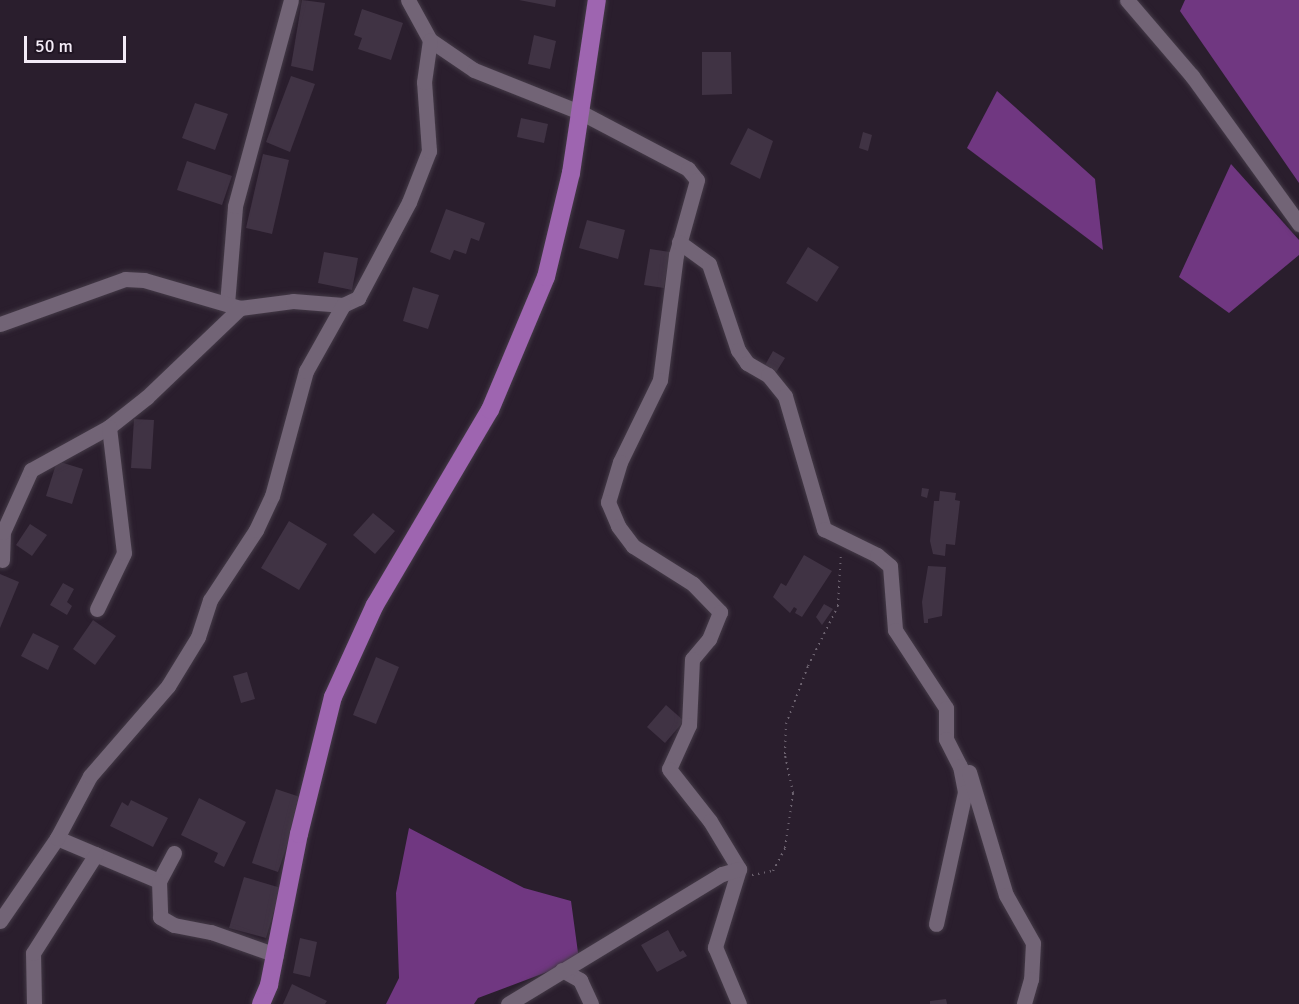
<!DOCTYPE html>
<style>
body{margin:0}
#map{position:relative;width:1299px;height:1004px;overflow:hidden;background:#2a1e2d;font-family:Signika,sans-serif}
div>[style]{position:absolute}
.forest>*{inset:0;background:#703781}
.building>*{inset:0;background:#403344}
.path>*{height:2px;margin-top:-1px;transform-origin:0;background:repeating-linear-gradient(90deg,#6d6370 0 1.5px,transparent 0 6px)}
.roads{filter:drop-shadow(0 0 2px #443a47) drop-shadow(0 0 2px #443a47)}
.minor>*{height:15px;margin:-7.5px;padding:0 7.5px;transform-origin:7.5px;border-radius:7.5px;background:#726476}
.major>*{height:18px;margin:-9px;padding:0 9px;transform-origin:9px;border-radius:9px;background:#9e65b0}
span{translate:-50% -50%;white-space:nowrap;text-align:center;line-height:1.15;-webkit-text-stroke:5px #201523;paint-order:stroke}
.scale{position:absolute;left:24px;top:36px;width:102px;height:27px;box-sizing:border-box;border:3px solid #f4ecf7;border-top:0;padding-left:8px;font-size:18px;line-height:21px;white-space:nowrap;color:#f4ecf7;-webkit-text-stroke:4px #201523;paint-order:stroke}
</style>
<div id="map">
<div class="forest">
<div style="clip-path:polygon(1185px 0,1299px 0,1299px 183px,1180px 11px)"></div>
<div style="clip-path:polygon(997px 91px,1095px 179px,1103px 250px,967px 148px)"></div>
<div style="clip-path:polygon(1231px 164px,1299px 240px,1299px 255px,1229px 313px,1179px 277px)"></div>
<div style="clip-path:polygon(409px 828px,524px 888px,571px 901px,579px 960px,478px 998px,474px 1004px,386px 1004px,399px 978px,396px 893px)"></div>
</div>
<div class="building">
<div style="clip-path:polygon(302px 0,325px 3px,313px 71px,291px 66px)"></div>
<div style="clip-path:polygon(519px 0,556px 0,555px 7px)"></div>
<div style="clip-path:polygon(362px 9px,403px 23px,391px 60px,358px 49px,362px 38px,354px 35px)"></div>
<div style="clip-path:polygon(534px 35px,556px 41px,550px 69px,528px 64px)"></div>
<div style="clip-path:polygon(702px 52px,731px 52px,732px 94px,702px 95px)"></div>
<div style="clip-path:polygon(291px 76px,315px 84px,290px 152px,266px 142px)"></div>
<div style="clip-path:polygon(195px 103px,228px 114px,215px 150px,182px 138px)"></div>
<div style="clip-path:polygon(521px 118px,548px 124px,544px 143px,517px 137px)"></div>
<div style="clip-path:polygon(748px 128px,773px 141px,760px 179px,730px 164px)"></div>
<div style="clip-path:polygon(863px 132px,872px 135px,868px 151px,859px 148px)"></div>
<div style="clip-path:polygon(263px 154px,289px 160px,272px 234px,246px 228px)"></div>
<div style="clip-path:polygon(187px 161px,232px 176px,222px 205px,177px 190px)"></div>
<div style="clip-path:polygon(446px 209px,485px 223px,479px 241px,471px 238px,466px 254px,454px 250px,450px 260px,430px 252px)"></div>
<div style="clip-path:polygon(587px 220px,625px 230px,618px 259px,579px 248px)"></div>
<div style="clip-path:polygon(808px 247px,839px 267px,817px 302px,786px 283px)"></div>
<div style="clip-path:polygon(650px 249px,670px 252px,664px 288px,644px 285px)"></div>
<div style="clip-path:polygon(324px 252px,358px 258px,352px 290px,318px 283px)"></div>
<div style="clip-path:polygon(413px 287px,439px 295px,428px 329px,403px 321px)"></div>
<div style="clip-path:polygon(773px 351px,785px 358px,775px 374px,764px 367px)"></div>
<div style="clip-path:polygon(134px 419px,154px 420px,151px 469px,131px 468px)"></div>
<div style="clip-path:polygon(57px 461px,83px 469px,72px 504px,46px 496px)"></div>
<div style="clip-path:polygon(922px 488px,929px 489px,927px 498px,921px 496px)"></div>
<div style="clip-path:polygon(940px 491px,956px 493px,955px 500px,960px 501px,955px 545px,946px 544px,945px 556px,933px 554px,930px 541px,934px 501px,939px 501px)"></div>
<div style="clip-path:polygon(373px 513px,395px 531px,375px 554px,353px 535px)"></div>
<div style="clip-path:polygon(289px 521px,327px 544px,299px 590px,261px 568px)"></div>
<div style="clip-path:polygon(30px 524px,47px 535px,32px 556px,16px 545px)"></div>
<div style="clip-path:polygon(804px 555px,832px 571px,802px 617px,795px 613px,797px 609px,794px 607px,790px 613px,773px 597px,781px 583px,786px 586px)"></div>
<div style="clip-path:polygon(928px 566px,946px 567px,942px 616px,928px 619px,928px 623px,924px 623px,922px 602px)"></div>
<div style="clip-path:polygon(0 574px,19px 582px,0 628px)"></div>
<div style="clip-path:polygon(63px 583px,74px 589px,67px 602px,72px 606px,67px 615px,50px 605px)"></div>
<div style="clip-path:polygon(824px 604px,833px 609px,822px 625px,816px 617px)"></div>
<div style="clip-path:polygon(93px 620px,116px 636px,95px 665px,73px 649px)"></div>
<div style="clip-path:polygon(33px 633px,59px 646px,48px 670px,21px 656px)"></div>
<div style="clip-path:polygon(376px 657px,399px 667px,376px 724px,353px 715px)"></div>
<div style="clip-path:polygon(247px 672px,255px 699px,241px 703px,233px 676px)"></div>
<div style="clip-path:polygon(666px 705px,684px 721px,665px 743px,647px 727px)"></div>
<div style="clip-path:polygon(276px 789px,303px 798px,278px 872px,252px 863px)"></div>
<div style="clip-path:polygon(199px 798px,246px 822px,224px 867px,214px 862px,218px 853px,181px 835px)"></div>
<div style="clip-path:polygon(131px 800px,168px 818px,153px 847px,110px 826px,122px 802px,128px 806px)"></div>
<div style="clip-path:polygon(244px 877px,281px 888px,266px 938px,229px 928px)"></div>
<div style="clip-path:polygon(668px 930px,680px 952px,683px 950px,687px 956px,657px 972px,641px 945px)"></div>
<div style="clip-path:polygon(300px 938px,317px 942px,310px 977px,293px 973px)"></div>
<div style="clip-path:polygon(292px 984px,327px 1001px,325px 1004px,283px 1004px)"></div>
<div style="clip-path:polygon(946px 999px,947px 1004px,930px 1004px,930px 1001px)"></div>
</div>
<div class="path">
<div style="left:752px;top:875px;width:21px;rotate:-11deg"></div>
<div style="left:773px;top:871px;width:26px;rotate:-62deg"></div>
<div style="left:785px;top:848px;width:56px;rotate:-81.7deg"></div>
<div style="left:793px;top:793px;width:40px;rotate:-102deg"></div>
<div style="left:785px;top:754px;width:30px;rotate:-88deg"></div>
<div style="left:786px;top:724px;width:62px;rotate:-69.2deg"></div>
<div style="left:808px;top:666px;width:67px;rotate:-63.4deg"></div>
<div style="left:838px;top:606px;width:54px;rotate:-86.8deg"></div>
</div>
<div class="roads">
<div class="minor">
<div style="left:408px;top:0;width:46px;rotate:61.2deg"></div>
<div style="left:430px;top:40px;width:53px;rotate:34.3deg"></div>
<div style="left:474px;top:70px;width:116px;rotate:21.7deg"></div>
<div style="left:582px;top:113px;width:120px;rotate:27.8deg"></div>
<div style="left:688px;top:169px;width:14px;rotate:51deg"></div>
<div style="left:697px;top:180px;width:78px;rotate:105.6deg"></div>
<div style="left:676px;top:255px;width:126px;rotate:97.3deg"></div>
<div style="left:660px;top:380px;width:91px;rotate:116deg"></div>
<div style="left:620px;top:462px;width:42px;rotate:106.7deg"></div>
<div style="left:608px;top:502px;width:26px;rotate:67deg"></div>
<div style="left:618px;top:526px;width:25px;rotate:53deg"></div>
<div style="left:633px;top:546px;width:71px;rotate:32.3deg"></div>
<div style="left:693px;top:584px;width:39px;rotate:46deg"></div>
<div style="left:720px;top:612px;width:29px;rotate:112deg"></div>
<div style="left:709px;top:639px;width:26px;rotate:130deg"></div>
<div style="left:692px;top:659px;width:66px;rotate:92.6deg"></div>
<div style="left:689px;top:725px;width:48px;rotate:114.4deg"></div>
<div style="left:669px;top:769px;width:66px;rotate:51.7deg"></div>
<div style="left:710px;top:821px;width:56px;rotate:58.9deg"></div>
<div style="left:739px;top:869px;width:82px;rotate:107.1deg"></div>
<div style="left:715px;top:947px;width:62px;rotate:67.2deg"></div>
<div style="left:1127px;top:0;width:100px;rotate:49.5deg"></div>
<div style="left:1192px;top:76px;width:183px;rotate:54.1deg"></div>
<div style="left:679px;top:242px;width:37px;rotate:36deg"></div>
<div style="left:709px;top:264px;width:91px;rotate:71.4deg"></div>
<div style="left:738px;top:350px;width:16px;rotate:55deg"></div>
<div style="left:747px;top:363px;width:24px;rotate:30deg"></div>
<div style="left:768px;top:375px;width:27px;rotate:51deg"></div>
<div style="left:785px;top:396px;width:139px;rotate:73.7deg"></div>
<div style="left:824px;top:529px;width:59px;rotate:26.1deg"></div>
<div style="left:877px;top:555px;width:17px;rotate:40deg"></div>
<div style="left:890px;top:566px;width:64px;rotate:85.5deg"></div>
<div style="left:895px;top:630px;width:93px;rotate:56.8deg"></div>
<div style="left:946px;top:708px;width:31px;rotate:90deg"></div>
<div style="left:946px;top:739px;width:30px;rotate:63deg"></div>
<div style="left:960px;top:766px;width:26px;rotate:79deg"></div>
<div style="left:965px;top:792px;width:135px;rotate:102.4deg"></div>
<div style="left:227px;top:304px;width:98px;rotate:-85.3deg"></div>
<div style="left:235px;top:206px;width:213px;rotate:-74.8deg"></div>
<div style="left:0;top:324px;width:133px;rotate:-19.8deg"></div>
<div style="left:125px;top:279px;width:19px;rotate:3deg"></div>
<div style="left:144px;top:280px;width:100px;rotate:16.3deg"></div>
<div style="left:240px;top:308px;width:53px;rotate:-7.5deg"></div>
<div style="left:293px;top:301px;width:50px;rotate:4.6deg"></div>
<div style="left:343px;top:305px;width:17px;rotate:-25deg"></div>
<div style="left:358px;top:298px;width:109px;rotate:-62deg"></div>
<div style="left:409px;top:202px;width:55px;rotate:-68.6deg"></div>
<div style="left:429px;top:151px;width:69px;rotate:-94.1deg"></div>
<div style="left:424px;top:82px;width:42px;rotate:-81.9deg"></div>
<div style="left:2px;top:560px;width:28px;rotate:-88deg"></div>
<div style="left:3px;top:532px;width:68px;rotate:-65.7deg"></div>
<div style="left:31px;top:470px;width:89px;rotate:-28.9deg"></div>
<div style="left:109px;top:427px;width:48px;rotate:-38.3deg"></div>
<div style="left:147px;top:397px;width:129px;rotate:-43.7deg"></div>
<div style="left:97px;top:609px;width:62px;rotate:-64.3deg"></div>
<div style="left:124px;top:553px;width:127px;rotate:-96.8deg"></div>
<div style="left:969px;top:772px;width:128px;rotate:73.3deg"></div>
<div style="left:1006px;top:895px;width:55px;rotate:60.6deg"></div>
<div style="left:1033px;top:943px;width:36px;rotate:93deg"></div>
<div style="left:1031px;top:979px;width:26px;rotate:106deg"></div>
<div style="left:57px;top:838px;width:111px;rotate:22.9deg"></div>
<div style="left:174px;top:853px;width:32px;rotate:118deg"></div>
<div style="left:159px;top:881px;width:36px;rotate:88deg"></div>
<div style="left:160px;top:917px;width:16px;rotate:30deg"></div>
<div style="left:174px;top:925px;width:38px;rotate:11deg"></div>
<div style="left:211px;top:932px;width:69px;rotate:19.5deg"></div>
<div style="left:0;top:921px;width:101px;rotate:-55.5deg"></div>
<div style="left:57px;top:838px;width:70px;rotate:-62deg"></div>
<div style="left:90px;top:776px;width:119px;rotate:-49.1deg"></div>
<div style="left:168px;top:686px;width:57px;rotate:-58.5deg"></div>
<div style="left:198px;top:637px;width:39px;rotate:-72deg"></div>
<div style="left:210px;top:600px;width:84px;rotate:-56.7deg"></div>
<div style="left:256px;top:530px;width:38px;rotate:-65deg"></div>
<div style="left:272px;top:496px;width:130px;rotate:-74.8deg"></div>
<div style="left:306px;top:371px;width:76px;rotate:-60.7deg"></div>
<div style="left:562px;top:970px;width:21px;rotate:29deg"></div>
<div style="left:580px;top:980px;width:26px;rotate:65deg"></div>
<div style="left:34px;top:1004px;width:51px;rotate:-91.1deg"></div>
<div style="left:33px;top:953px;width:117px;rotate:-57.5deg"></div>
<div style="left:508px;top:1004px;width:250px;rotate:-31.3deg"></div>
<div style="left:722px;top:874px;width:18px;rotate:-16deg"></div>
</div>
<div class="major">
<div style="left:261px;top:1004px;width:21px;rotate:-67deg"></div>
<div style="left:269px;top:985px;width:154px;rotate:-78.8deg"></div>
<div style="left:299px;top:834px;width:141px;rotate:-76.1deg"></div>
<div style="left:333px;top:697px;width:101px;rotate:-65.5deg"></div>
<div style="left:375px;top:605px;width:226px;rotate:-59.5deg"></div>
<div style="left:490px;top:410px;width:144px;rotate:-67.2deg"></div>
<div style="left:546px;top:277px;width:107px;rotate:-76.5deg"></div>
<div style="left:571px;top:173px;width:175px;rotate:-81.5deg"></div>
</div>
</div>
<div class="scale">50 m</div>
</div>
